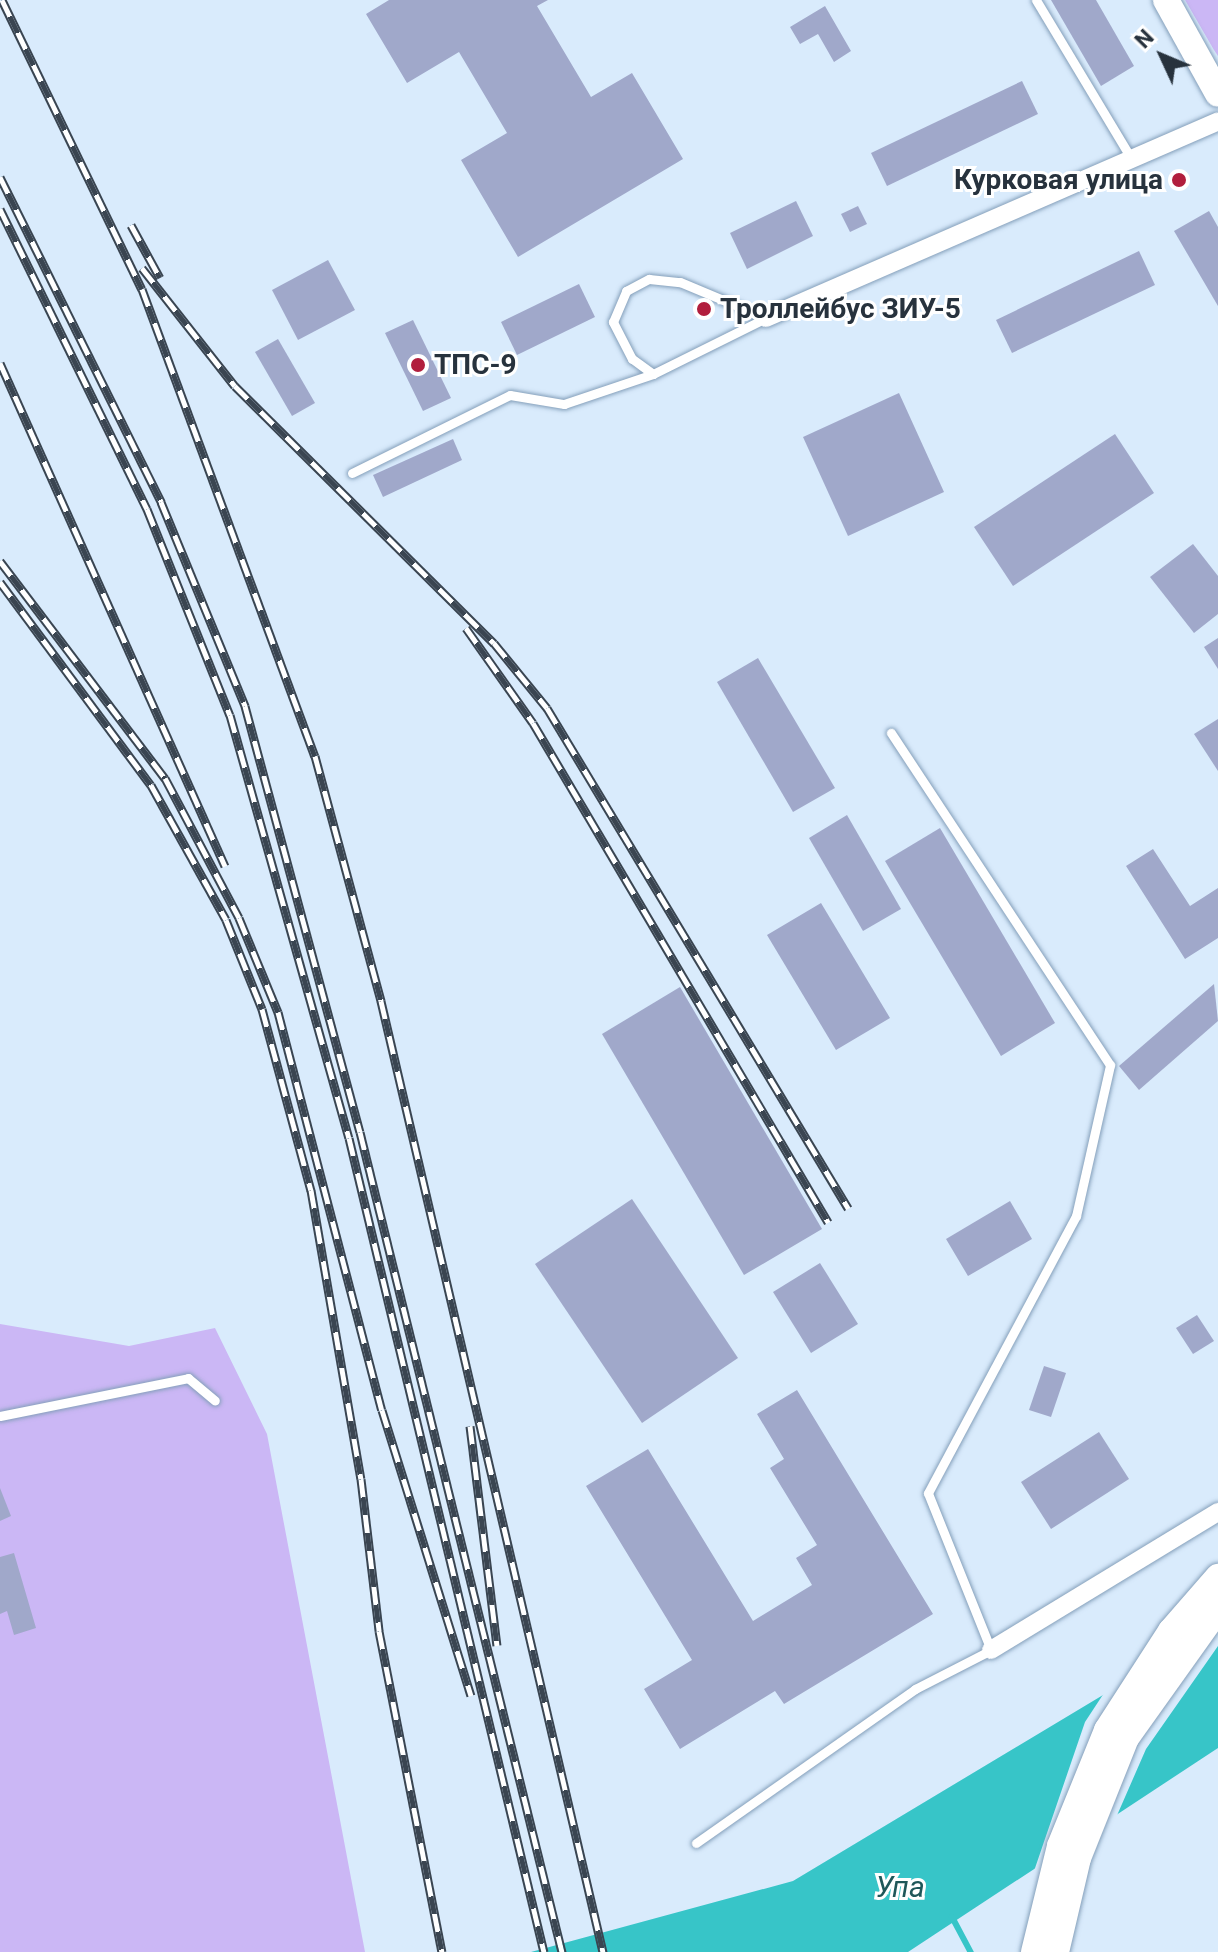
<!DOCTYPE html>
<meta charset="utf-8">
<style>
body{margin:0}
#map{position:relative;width:1218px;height:1952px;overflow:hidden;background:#d9ebfc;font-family:Roboto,sans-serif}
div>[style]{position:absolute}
.green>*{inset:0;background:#cbb7f5}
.water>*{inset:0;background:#37c5c8}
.pier>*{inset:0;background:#d9ebfc}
.stream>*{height:6px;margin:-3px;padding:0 3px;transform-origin:3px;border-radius:3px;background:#37c5c8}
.building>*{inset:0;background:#a0a8ca}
.roads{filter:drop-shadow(0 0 2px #849fba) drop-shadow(0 0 2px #849fba)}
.lane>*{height:9px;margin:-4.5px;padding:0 4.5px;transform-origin:4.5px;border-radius:4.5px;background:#fff}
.street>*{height:18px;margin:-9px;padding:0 9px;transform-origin:9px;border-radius:9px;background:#fff}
.secondary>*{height:26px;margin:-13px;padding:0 13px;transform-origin:13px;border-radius:13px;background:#fff}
.rail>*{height:9px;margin-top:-4.5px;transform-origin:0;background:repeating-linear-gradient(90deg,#fff 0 18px,#3a4551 0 36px);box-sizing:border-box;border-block:2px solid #3a4551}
.dots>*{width:22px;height:22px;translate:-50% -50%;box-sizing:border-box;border:4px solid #fff;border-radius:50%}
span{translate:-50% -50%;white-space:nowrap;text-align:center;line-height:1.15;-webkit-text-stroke:6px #fff;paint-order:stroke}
.poi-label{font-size:28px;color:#27323d;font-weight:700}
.right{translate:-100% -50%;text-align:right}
.left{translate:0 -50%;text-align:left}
.water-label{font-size:30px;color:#1f5759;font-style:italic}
.north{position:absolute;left:1122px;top:16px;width:80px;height:80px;-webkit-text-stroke:6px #fff;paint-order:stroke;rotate:314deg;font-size:22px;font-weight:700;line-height:32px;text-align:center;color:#27323d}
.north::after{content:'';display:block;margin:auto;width:28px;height:36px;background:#27323d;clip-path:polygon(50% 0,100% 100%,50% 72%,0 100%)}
</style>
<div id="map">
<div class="green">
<div style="clip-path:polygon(1185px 0,1218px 0,1218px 56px,1214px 50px)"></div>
<div style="clip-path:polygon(0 1324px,129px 1346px,215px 1328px,267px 1434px,365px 1952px,0 1952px)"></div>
</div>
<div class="water">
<div style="clip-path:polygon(1218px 1626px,1218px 1748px,908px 1952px,531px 1952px,793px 1881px)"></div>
</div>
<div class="pier">
<div style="clip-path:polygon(1218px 1622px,1218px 1646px,1146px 1749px,1115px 1820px,1033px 1874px,1085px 1722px,1106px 1690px)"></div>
</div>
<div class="stream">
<div style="left:952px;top:1917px;width:40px;rotate:62deg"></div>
</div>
<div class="building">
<div style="clip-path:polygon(389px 0,548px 0,537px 6px,591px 97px,632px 73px,683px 159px,518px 257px,461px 160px,507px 133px,459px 52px,407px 83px,366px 14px)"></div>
<div style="clip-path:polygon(1051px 0,1096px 0,1134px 66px,1101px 86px)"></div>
<div style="clip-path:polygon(825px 6px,851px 51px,834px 62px,818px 34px,800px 44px,790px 27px)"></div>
<div style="clip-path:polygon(1022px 81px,1038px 114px,887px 186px,871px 153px)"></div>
<div style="clip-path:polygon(796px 201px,813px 236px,747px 269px,730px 233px)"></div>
<div style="clip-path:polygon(858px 206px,867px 224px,850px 232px,841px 214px)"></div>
<div style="clip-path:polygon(1209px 211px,1218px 227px,1218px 306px,1174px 231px)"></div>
<div style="clip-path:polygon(1139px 251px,1155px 285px,1012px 353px,996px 320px)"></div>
<div style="clip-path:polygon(328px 260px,355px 310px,298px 340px,272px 290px)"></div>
<div style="clip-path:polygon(579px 284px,595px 317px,517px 355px,501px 322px)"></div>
<div style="clip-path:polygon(413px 320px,451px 398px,423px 411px,385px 333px)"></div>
<div style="clip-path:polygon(278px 339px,315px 403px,292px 416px,255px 352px)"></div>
<div style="clip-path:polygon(899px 393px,944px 492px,848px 536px,803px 437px)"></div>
<div style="clip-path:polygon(1115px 434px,1154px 493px,1013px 586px,974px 527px)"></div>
<div style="clip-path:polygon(453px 439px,462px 460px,383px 497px,373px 475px)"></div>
<div style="clip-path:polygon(1193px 544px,1218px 576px,1218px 614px,1194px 633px,1150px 577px)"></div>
<div style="clip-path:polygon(1218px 638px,1218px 669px,1204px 647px)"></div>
<div style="clip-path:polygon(758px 658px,835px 788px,793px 812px,717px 682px)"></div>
<div style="clip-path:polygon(1218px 719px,1218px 771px,1194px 734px)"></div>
<div style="clip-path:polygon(847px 815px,901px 909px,863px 931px,809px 838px)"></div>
<div style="clip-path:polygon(940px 828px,1055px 1023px,1001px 1056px,885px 861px)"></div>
<div style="clip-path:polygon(1153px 849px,1190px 906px,1218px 888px,1218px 938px,1185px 959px,1126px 866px)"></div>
<div style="clip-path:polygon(821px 903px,890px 1018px,836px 1050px,767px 935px)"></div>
<div style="clip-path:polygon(1214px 984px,1218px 1021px,1139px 1090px,1119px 1066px)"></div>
<div style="clip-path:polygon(680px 987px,822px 1229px,744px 1275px,602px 1034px)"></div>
<div style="clip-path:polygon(632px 1199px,738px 1358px,642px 1423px,535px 1264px)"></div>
<div style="clip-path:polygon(1010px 1201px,1032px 1239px,968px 1276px,946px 1239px)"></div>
<div style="clip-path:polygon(820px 1263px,858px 1324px,811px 1353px,773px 1292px)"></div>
<div style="clip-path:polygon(1197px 1315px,1214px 1341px,1193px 1354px,1176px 1328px)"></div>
<div style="clip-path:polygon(1044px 1366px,1066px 1373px,1051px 1417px,1029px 1410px)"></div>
<div style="clip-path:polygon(797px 1390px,933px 1614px,784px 1704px,775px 1691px,680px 1749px,644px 1689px,692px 1660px,586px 1486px,648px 1449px,753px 1621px,812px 1585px,796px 1558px,817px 1545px,770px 1468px,784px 1459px,757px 1414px)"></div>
<div style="clip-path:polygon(1099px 1432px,1129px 1479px,1051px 1529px,1021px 1482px)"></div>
<div style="clip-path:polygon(0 1488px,11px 1516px,0 1521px)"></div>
<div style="clip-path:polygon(14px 1553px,36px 1628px,14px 1635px,7px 1611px,0 1614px,0 1557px)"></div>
</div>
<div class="roads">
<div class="lane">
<div style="left:1036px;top:0;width:187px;rotate:59deg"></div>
<div style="left:653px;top:374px;width:26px;rotate:-144deg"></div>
<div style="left:632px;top:359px;width:42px;rotate:-117.2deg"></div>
<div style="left:613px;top:322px;width:34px;rotate:-67deg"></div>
<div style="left:626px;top:291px;width:26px;rotate:-28deg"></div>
<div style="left:649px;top:279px;width:31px;rotate:6deg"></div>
<div style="left:680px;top:282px;width:93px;rotate:22.7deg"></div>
<div style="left:352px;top:473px;width:176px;rotate:-26.3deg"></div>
<div style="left:510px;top:395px;width:55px;rotate:9.5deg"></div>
<div style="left:564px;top:404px;width:94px;rotate:-18.6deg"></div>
<div style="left:653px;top:374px;width:126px;rotate:-26.4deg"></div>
<div style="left:0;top:1416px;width:192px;rotate:-11.4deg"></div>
<div style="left:188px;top:1378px;width:35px;rotate:40deg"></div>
<div style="left:696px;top:1843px;width:268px;rotate:-35.1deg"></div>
<div style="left:915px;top:1689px;width:85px;rotate:-27.2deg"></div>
<div style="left:991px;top:1650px;width:169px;rotate:-111.9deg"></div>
<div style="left:928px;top:1493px;width:314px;rotate:-61.9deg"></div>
<div style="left:1076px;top:1216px;width:155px;rotate:-77.3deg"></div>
<div style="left:1110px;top:1065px;width:398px;rotate:-123.4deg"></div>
</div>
<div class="street">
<div style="left:766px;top:318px;width:493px;rotate:-23.5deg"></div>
<div style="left:991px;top:1650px;width:266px;rotate:-31.3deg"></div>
</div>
<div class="secondary">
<div style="left:1166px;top:0;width:107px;rotate:61deg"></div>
<div style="left:1034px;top:1952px;width:109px;rotate:-76.2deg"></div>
<div style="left:1060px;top:1846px;width:125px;rotate:-67.9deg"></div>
<div style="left:1107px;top:1730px;width:118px;rotate:-57.1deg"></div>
<div style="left:1171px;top:1631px;width:72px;rotate:-49deg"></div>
<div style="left:1056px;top:1952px;width:97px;rotate:-76.8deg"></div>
<div style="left:1078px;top:1858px;width:129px;rotate:-68.2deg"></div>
<div style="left:1126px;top:1738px;width:158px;rotate:-54.5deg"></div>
</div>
</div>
<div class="rail">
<div style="left:2px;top:0;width:321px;rotate:64.2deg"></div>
<div style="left:142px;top:289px;width:498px;rotate:69.7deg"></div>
<div style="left:315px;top:756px;width:254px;rotate:74.9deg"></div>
<div style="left:381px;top:1001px;width:977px;rotate:76.86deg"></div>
<div style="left:0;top:177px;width:363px;rotate:63.6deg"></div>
<div style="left:161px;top:502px;width:221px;rotate:67.6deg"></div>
<div style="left:245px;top:706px;width:441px;rotate:74.9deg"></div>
<div style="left:360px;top:1132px;width:845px;rotate:76.16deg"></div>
<div style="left:0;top:209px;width:334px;rotate:63.9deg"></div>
<div style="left:147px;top:509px;width:222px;rotate:68.1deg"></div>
<div style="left:230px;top:715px;width:439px;rotate:74.3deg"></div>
<div style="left:349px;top:1138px;width:837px;rotate:76.53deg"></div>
<div style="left:131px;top:225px;width:60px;rotate:61.3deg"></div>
<div style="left:142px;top:268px;width:150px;rotate:51.8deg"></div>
<div style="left:235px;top:386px;width:365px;rotate:44.8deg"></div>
<div style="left:494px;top:643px;width:84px;rotate:50.8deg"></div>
<div style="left:547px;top:708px;width:584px;rotate:58.95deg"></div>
<div style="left:0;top:363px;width:551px;rotate:65.9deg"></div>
<div style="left:0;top:561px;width:273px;rotate:52.8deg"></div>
<div style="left:165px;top:778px;width:158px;rotate:62.1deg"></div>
<div style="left:239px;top:918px;width:102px;rotate:67.5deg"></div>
<div style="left:278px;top:1012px;width:411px;rotate:75.4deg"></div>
<div style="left:382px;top:1410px;width:299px;rotate:72.7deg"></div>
<div style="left:0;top:582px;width:253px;rotate:53.4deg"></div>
<div style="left:151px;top:785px;width:154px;rotate:60.9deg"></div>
<div style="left:226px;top:920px;width:96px;rotate:68deg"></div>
<div style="left:262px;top:1009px;width:188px;rotate:74.9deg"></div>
<div style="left:311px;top:1190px;width:293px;rotate:80.2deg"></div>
<div style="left:361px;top:1479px;width:153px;rotate:83.2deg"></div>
<div style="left:379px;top:1631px;width:327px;rotate:78.9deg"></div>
<div style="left:466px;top:628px;width:116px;rotate:54.8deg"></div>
<div style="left:533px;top:723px;width:580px;rotate:59.41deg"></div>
<div style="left:470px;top:1426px;width:221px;rotate:83deg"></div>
</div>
<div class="dots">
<div style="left:1179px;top:180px;background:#b11e3d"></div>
<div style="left:704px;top:309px;background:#b11e3d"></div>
<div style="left:418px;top:365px;background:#b11e3d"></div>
</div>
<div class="poi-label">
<span class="right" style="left:1163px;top:180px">Курковая улица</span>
<span class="left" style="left:720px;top:309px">Троллейбус ЗИУ-5</span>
<span class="left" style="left:434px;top:365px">ТПС-9</span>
</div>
<div class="water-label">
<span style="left:900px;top:1887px">Упа</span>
</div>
<div class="north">N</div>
</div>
